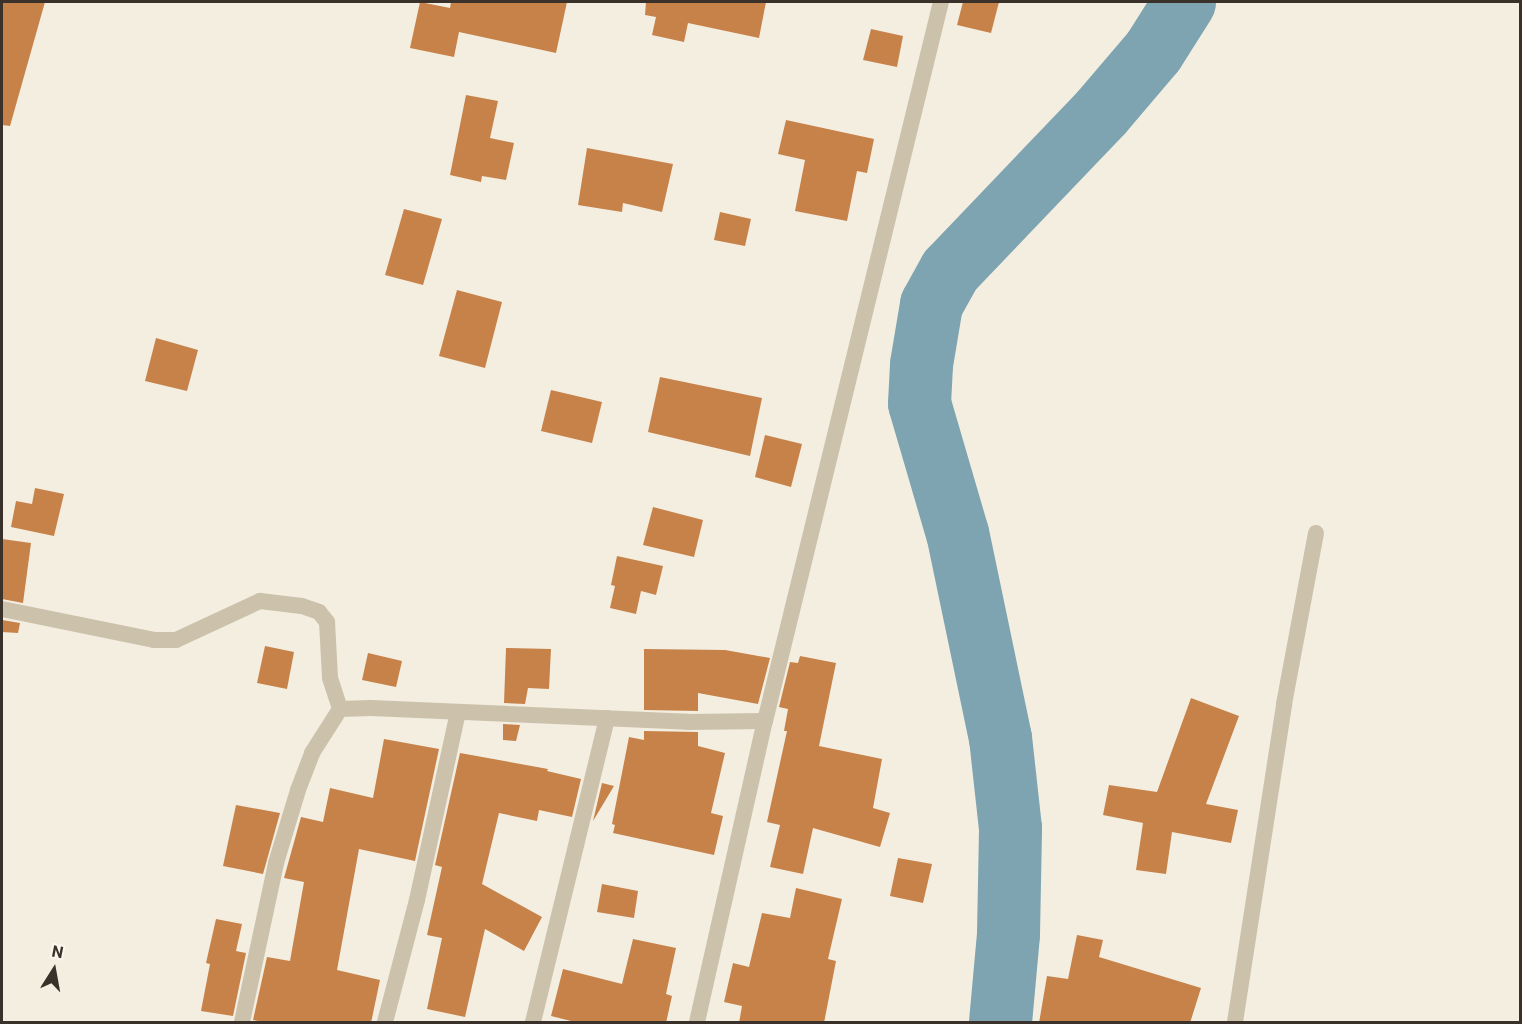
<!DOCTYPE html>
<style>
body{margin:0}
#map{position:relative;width:1522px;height:1024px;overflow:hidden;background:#f3eee0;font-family:Roboto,sans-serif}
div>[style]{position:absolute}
.river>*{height:63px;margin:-31.5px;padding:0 31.5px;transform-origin:31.5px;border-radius:31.5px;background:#7ea4b1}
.building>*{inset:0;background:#c7824a}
.minor>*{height:16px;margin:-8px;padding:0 8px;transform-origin:8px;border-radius:8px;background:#ccc1ab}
.tertiary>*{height:16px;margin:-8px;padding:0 8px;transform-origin:8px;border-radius:8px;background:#ccc1ab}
span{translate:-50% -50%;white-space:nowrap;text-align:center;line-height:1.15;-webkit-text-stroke:6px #fbf7ec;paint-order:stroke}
.frame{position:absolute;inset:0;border:3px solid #3a322a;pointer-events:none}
.north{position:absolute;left:24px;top:940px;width:60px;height:60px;-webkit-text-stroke:4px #fbf7ec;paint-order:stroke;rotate:11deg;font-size:16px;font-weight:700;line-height:24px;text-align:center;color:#3a322a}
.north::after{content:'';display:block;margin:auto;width:21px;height:27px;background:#3a322a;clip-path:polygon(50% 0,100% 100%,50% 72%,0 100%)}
</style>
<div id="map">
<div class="river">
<div style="left:1000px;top:1022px;width:88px;rotate:-84.8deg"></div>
<div style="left:1008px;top:934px;width:106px;rotate:-88.9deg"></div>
<div style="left:1010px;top:828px;width:91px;rotate:-96.3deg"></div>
<div style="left:1000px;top:738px;width:209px;rotate:-101.8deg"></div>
<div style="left:957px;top:533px;width:135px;rotate:-106.3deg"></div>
<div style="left:919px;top:403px;width:39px;rotate:-87deg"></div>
<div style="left:921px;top:364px;width:61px;rotate:-80.5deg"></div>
<div style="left:931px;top:304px;width:39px;rotate:-61deg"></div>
<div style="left:950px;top:270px;width:219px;rotate:-46.3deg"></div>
<div style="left:1101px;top:112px;width:80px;rotate:-49.6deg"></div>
<div style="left:1153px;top:51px;width:58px;rotate:-57.7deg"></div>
</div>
<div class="building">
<div style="clip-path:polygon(2px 2px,45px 2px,10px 126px,2px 125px)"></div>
<div style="clip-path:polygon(420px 2px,450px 8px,451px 2px,567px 2px,556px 53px,459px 32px,454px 57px,410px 48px)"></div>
<div style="clip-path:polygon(646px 2px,766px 2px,759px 38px,688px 23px,684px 42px,652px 35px,656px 17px,645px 15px)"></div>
<div style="clip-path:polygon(963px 2px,999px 2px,991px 33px,957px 25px)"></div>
<div style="clip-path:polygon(871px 29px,903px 36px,897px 67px,863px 60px)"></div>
<div style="clip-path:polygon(466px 95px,498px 101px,490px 138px,514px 143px,506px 180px,482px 176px,481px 182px,450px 175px)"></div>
<div style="clip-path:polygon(786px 120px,874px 139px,867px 173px,857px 171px,847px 221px,795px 211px,805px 160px,778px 154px)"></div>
<div style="clip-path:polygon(587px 148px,673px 164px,662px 212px,623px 203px,622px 212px,578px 205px)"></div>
<div style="clip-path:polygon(404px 209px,442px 219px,423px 285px,385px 275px)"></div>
<div style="clip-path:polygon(720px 212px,751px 219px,745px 246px,714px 240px)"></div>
<div style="clip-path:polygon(457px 290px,502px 302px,485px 368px,439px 356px)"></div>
<div style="clip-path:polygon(156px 338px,198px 350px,187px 391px,145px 381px)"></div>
<div style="clip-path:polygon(660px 377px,762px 398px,750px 456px,648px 432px)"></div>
<div style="clip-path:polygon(551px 390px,602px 402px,592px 443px,541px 431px)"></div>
<div style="clip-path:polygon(765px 435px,802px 444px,791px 487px,755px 477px)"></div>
<div style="clip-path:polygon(35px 488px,64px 494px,54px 536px,11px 527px,16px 501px,32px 504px)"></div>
<div style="clip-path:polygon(653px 507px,703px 520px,694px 557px,643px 545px)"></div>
<div style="clip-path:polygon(2px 539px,31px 543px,23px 603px,2px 599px)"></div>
<div style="clip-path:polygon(617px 556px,663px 566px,656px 595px,641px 591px,636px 614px,610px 608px,615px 586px,611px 585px)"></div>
<div style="clip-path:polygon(2px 620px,20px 623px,18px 633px,2px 632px)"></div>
<div style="clip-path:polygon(265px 646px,294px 652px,287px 689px,257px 683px)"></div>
<div style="clip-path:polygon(506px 648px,551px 649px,549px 689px,528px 688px,525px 704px,504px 703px)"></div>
<div style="clip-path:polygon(644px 649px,725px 650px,770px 658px,758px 704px,698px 693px,698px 711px,644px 710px)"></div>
<div style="clip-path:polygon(368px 653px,402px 661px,396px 687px,362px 680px)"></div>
<div style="clip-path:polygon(800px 656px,836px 663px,819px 746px,882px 759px,873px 808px,890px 813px,880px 847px,813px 828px,803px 874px,770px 867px,780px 825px,767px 822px,787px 731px,784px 731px,788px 709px,779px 707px,790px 662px,798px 663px)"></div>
<div style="clip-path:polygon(1191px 698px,1239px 716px,1206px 804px,1238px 810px,1231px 843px,1172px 832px,1166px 874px,1136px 870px,1143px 823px,1103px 815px,1109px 785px,1157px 792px)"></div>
<div style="clip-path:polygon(503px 724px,520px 725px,516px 741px,503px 740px)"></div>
<div style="clip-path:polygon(644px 731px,698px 732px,698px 746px,725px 753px,711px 813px,723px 816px,714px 855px,613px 833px,615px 825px,612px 824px,629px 737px,644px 740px)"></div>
<div style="clip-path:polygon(384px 739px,439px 749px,415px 861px,359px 849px,337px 970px,380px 980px,371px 1023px,269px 1023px,253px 1020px,267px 957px,290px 961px,304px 882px,284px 878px,301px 817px,323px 822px,330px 788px,373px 798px)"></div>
<div style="clip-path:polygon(460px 753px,548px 769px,547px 771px,581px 779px,572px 817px,539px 810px,537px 821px,499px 813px,482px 884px,542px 917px,524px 951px,485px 929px,465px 1017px,427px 1009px,442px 938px,427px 935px,442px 867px,435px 865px)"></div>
<div style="clip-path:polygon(602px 783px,614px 786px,593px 821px)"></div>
<div style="clip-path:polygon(236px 805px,280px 813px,263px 874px,223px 866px)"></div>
<div style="clip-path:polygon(898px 858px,932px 864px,923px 903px,890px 896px)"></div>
<div style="clip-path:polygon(602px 884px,638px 891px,634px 918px,597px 912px)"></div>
<div style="clip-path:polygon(796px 888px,842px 899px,828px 959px,836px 961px,824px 1023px,739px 1023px,742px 1006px,724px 1002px,733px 963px,749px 967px,762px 913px,790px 918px)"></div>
<div style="clip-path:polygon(216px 919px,242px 924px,236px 951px,246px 953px,233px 1016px,201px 1011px,210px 964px,206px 963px)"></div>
<div style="clip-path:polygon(1077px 935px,1103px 940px,1099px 957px,1201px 988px,1190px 1023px,1039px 1023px,1047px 976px,1068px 979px)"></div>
<div style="clip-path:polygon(633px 939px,676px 948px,666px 994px,672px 996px,666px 1023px,579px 1023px,551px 1016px,563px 969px,622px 984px)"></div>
</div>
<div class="minor">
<div style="left:2px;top:609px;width:155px;rotate:11.5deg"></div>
<div style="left:154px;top:640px;width:22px"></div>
<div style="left:176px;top:640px;width:93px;rotate:-24.9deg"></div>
<div style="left:260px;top:601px;width:42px;rotate:6.8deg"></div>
<div style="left:302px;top:606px;width:18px;rotate:19deg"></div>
<div style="left:319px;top:612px;width:13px;rotate:51deg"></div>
<div style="left:327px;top:622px;width:56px;rotate:86.9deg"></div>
<div style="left:330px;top:678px;width:33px;rotate:72deg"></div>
<div style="left:242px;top:1022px;width:163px;rotate:-77.9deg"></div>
<div style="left:276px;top:863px;width:76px;rotate:-73.2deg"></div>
<div style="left:298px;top:790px;width:40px;rotate:-69deg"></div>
<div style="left:312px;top:753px;width:52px;rotate:-57.5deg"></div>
<div style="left:340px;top:709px;width:31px;rotate:-2deg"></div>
<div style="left:371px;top:708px;width:317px;rotate:2.5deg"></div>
<div style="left:688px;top:722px;width:77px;rotate:-0.7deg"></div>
<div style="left:385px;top:1022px;width:126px;rotate:-75.3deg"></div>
<div style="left:417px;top:900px;width:192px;rotate:-77.7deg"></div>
<div style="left:533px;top:1022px;width:313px;rotate:-76.3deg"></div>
<div style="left:1235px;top:1022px;width:322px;rotate:-81.2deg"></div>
<div style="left:1284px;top:704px;width:174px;rotate:-79.4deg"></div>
</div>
<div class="tertiary">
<div style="left:697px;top:1022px;width:309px;rotate:-77.3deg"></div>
<div style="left:765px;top:721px;width:740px;rotate:-76.25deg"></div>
</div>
<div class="frame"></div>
<div class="north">N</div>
</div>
